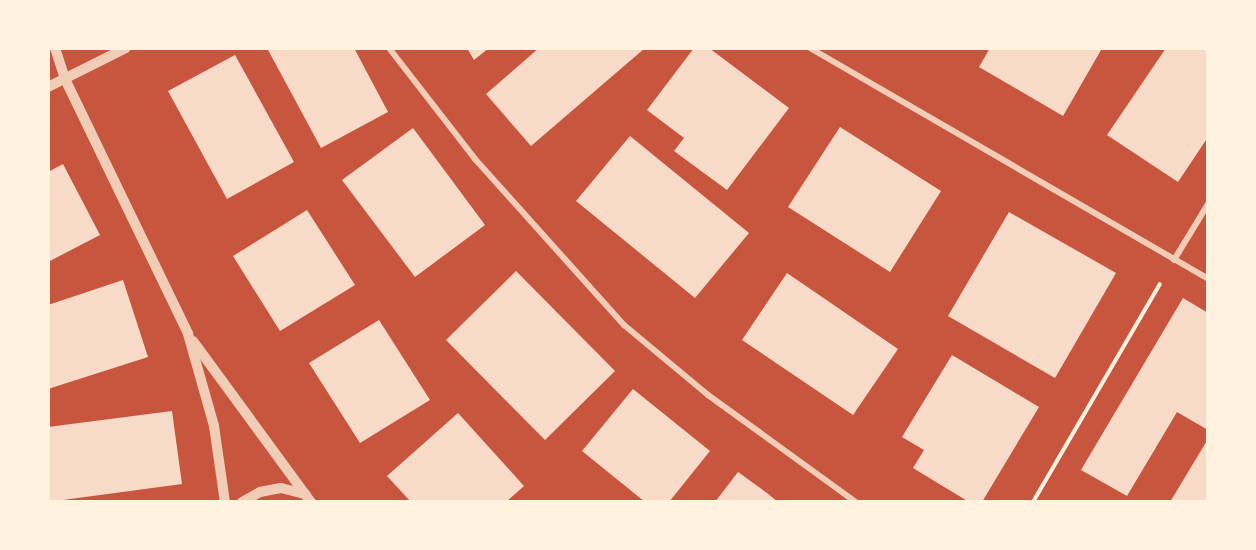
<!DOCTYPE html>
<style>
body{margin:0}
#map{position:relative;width:1256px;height:550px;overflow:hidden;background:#c8553d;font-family:"Nunito Sans",sans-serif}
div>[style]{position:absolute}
.building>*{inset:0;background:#f7dbc8}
.path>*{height:4px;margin:-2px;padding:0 2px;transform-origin:2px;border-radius:2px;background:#fff3e0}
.minor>*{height:6px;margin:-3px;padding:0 3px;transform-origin:3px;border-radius:3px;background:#f1ccb7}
.tertiary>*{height:10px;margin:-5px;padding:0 5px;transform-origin:5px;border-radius:5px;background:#f1ccb7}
span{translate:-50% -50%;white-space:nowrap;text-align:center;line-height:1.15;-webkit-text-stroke:6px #fff3e0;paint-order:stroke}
.frame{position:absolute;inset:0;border:50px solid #fff3e0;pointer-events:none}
</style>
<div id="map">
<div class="building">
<div style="clip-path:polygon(267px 48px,354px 48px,388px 112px,321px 148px)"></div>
<div style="clip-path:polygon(467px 48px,489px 48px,474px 60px)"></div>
<div style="clip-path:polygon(539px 48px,645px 48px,531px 146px,486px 94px)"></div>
<div style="clip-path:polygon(694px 48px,709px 48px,789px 108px,727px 190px,674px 151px,684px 138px,647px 110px)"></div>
<div style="clip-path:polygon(990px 48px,1098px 48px,1101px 50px,1063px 116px,979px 67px)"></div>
<div style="clip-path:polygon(1166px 48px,1208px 48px,1208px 137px,1178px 182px,1107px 135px)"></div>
<div style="clip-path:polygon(235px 55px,294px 162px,227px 199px,168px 91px)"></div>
<div style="clip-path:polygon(840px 127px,941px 191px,890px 272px,788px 207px)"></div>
<div style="clip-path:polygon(413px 128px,485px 225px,415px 277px,342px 180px)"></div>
<div style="clip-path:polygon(630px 136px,749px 233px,695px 298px,576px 201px)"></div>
<div style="clip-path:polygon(63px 164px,100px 235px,48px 262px,48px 172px)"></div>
<div style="clip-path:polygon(307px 210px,355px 285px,280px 331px,233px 256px)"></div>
<div style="clip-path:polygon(1009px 212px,1116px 273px,1055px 378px,948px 316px)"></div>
<div style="clip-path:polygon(516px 271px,615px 371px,545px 440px,446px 340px)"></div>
<div style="clip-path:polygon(787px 273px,898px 349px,853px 415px,742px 340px)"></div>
<div style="clip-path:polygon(123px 280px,148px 357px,48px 389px,48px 305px)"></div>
<div style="clip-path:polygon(1183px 298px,1208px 313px,1208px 430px,1177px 412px,1127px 496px,1081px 470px)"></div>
<div style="clip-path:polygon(379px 320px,430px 400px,360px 443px,309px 363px)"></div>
<div style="clip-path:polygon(952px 355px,1039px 407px,982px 502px,969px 502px,913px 468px,924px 450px,902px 437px)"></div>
<div style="clip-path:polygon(633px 389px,710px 451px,669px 502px,645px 502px,582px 451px)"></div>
<div style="clip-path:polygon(172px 411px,182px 484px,48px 502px,48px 427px)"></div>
<div style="clip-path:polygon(458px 413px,524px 486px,506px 502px,411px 502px,387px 476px)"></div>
<div style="clip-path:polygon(1208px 439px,1208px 502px,1170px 502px)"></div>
<div style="clip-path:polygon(738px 472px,767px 493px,778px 502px,715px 502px)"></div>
</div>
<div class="path">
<div style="left:1033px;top:502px;width:252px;rotate:-59.8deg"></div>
</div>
<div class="minor">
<div style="left:389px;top:48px;width:140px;rotate:52.2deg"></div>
<div style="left:475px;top:159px;width:223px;rotate:48.1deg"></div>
<div style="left:624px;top:325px;width:109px;rotate:39.8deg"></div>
<div style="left:708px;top:395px;width:183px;rotate:35.9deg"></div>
<div style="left:810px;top:48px;width:460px;rotate:30.1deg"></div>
<div style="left:1174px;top:260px;width:66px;rotate:-58.7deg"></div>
</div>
<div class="tertiary">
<div style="left:55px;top:48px;width:33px;rotate:72deg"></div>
<div style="left:65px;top:79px;width:283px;rotate:64.2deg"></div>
<div style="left:188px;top:334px;width:96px;rotate:74.2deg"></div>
<div style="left:214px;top:426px;width:77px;rotate:81.8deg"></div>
<div style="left:48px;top:87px;width:87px;rotate:-26.6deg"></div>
<div style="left:193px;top:341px;width:200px;rotate:53.8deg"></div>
<div style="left:242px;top:502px;width:21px;rotate:-29deg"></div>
<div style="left:260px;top:492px;width:21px;rotate:-11deg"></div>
<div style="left:281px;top:488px;width:25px;rotate:14deg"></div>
</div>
<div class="frame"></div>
</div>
